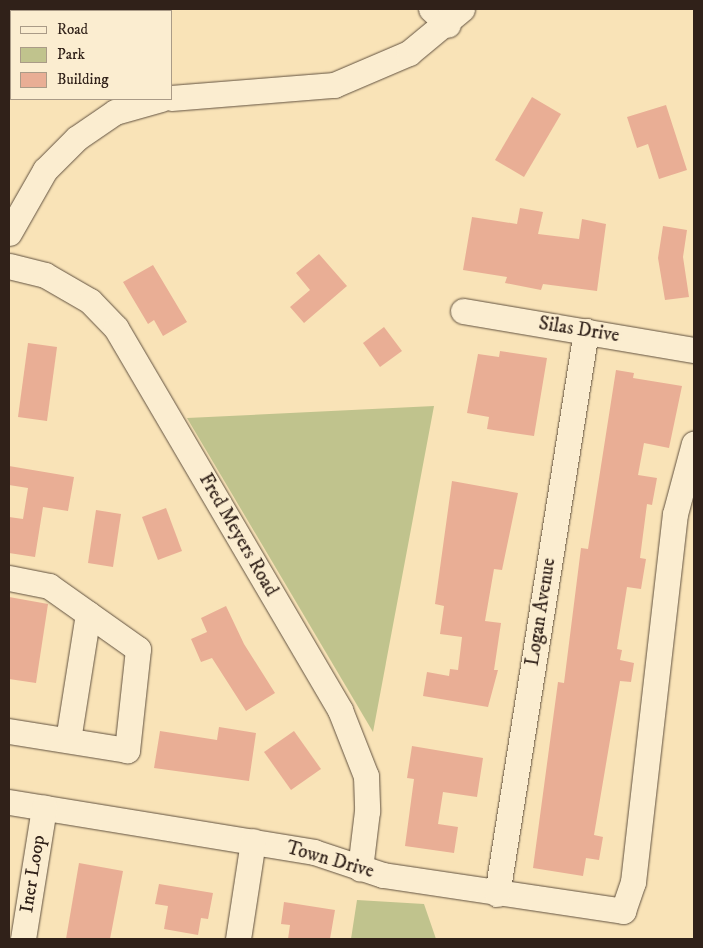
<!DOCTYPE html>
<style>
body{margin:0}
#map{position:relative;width:703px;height:948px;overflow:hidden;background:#f9e3b7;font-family:"IM FELL DW Pica",serif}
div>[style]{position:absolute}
.green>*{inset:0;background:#c0c38d}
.building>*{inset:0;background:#e9ae95}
.roads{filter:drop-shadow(0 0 1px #625240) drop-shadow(0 0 1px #625240)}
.minor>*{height:25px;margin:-12.5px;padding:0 12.5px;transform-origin:12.5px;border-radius:12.5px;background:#fbedd0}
span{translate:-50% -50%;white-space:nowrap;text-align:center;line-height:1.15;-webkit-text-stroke:4px #fbedd0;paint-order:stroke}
.street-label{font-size:19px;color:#302119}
.frame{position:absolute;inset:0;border:10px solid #302119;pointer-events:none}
.legend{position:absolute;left:10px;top:10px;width:162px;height:90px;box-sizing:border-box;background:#fbedd0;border:1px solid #aa9b87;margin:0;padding:6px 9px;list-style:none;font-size:15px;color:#302119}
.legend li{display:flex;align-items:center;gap:10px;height:25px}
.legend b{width:25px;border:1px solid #aa9b87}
</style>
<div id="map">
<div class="green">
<div style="clip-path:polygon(434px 406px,373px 732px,187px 418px)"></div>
<div style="clip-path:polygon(357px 900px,424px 904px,436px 939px,351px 939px)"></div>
</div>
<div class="building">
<div style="clip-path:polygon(532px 97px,561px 114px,524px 177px,495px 160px)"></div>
<div style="clip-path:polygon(666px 105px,687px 170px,659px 179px,648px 144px,637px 148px,627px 117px)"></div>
<div style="clip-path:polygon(520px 208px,543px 212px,538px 234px,579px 239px,582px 219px,606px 224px,597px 291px,543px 284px,541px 290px,505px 283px,507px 277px,463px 270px,472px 217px,517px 224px)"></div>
<div style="clip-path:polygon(663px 226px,687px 230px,683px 257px,689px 297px,665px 300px,658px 258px)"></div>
<div style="clip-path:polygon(319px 254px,347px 286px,304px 323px,290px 307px,310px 290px,296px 273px)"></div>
<div style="clip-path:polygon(153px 265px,187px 322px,163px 336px,154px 320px,148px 324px,123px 282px)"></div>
<div style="clip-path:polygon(384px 327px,402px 351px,380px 367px,363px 343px)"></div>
<div style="clip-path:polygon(28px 343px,57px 347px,47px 421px,18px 417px)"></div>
<div style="clip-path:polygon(500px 351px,547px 358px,534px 436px,487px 429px,489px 417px,467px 413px,478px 354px,499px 357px)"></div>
<div style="clip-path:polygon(616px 370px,634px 373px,633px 378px,682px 386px,669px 448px,644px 443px,638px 475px,657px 478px,652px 505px,647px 504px,640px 558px,646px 559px,641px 589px,627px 587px,617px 649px,622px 650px,620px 660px,634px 663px,631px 682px,620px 681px,594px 835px,603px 837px,599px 860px,586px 858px,583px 876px,533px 868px,558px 682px,564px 683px,581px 548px,588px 549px)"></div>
<div style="clip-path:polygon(9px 466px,74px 477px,68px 511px,43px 507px,35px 557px,9px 553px,9px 517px,23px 519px,28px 488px,9px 485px)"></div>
<div style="clip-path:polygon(452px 481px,518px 493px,502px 570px,494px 569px,485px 621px,501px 623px,494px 670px,498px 670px,488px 707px,423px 696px,427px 672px,449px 676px,450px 669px,458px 670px,462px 637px,440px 634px,444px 606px,435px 604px)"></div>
<div style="clip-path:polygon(166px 508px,182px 551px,158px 560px,142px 517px)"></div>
<div style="clip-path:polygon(96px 510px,121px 514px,113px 567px,88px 563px)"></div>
<div style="clip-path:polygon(9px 597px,48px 604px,36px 683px,9px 679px)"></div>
<div style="clip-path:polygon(226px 606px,244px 644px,275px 693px,246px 711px,212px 658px,201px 662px,191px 639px,207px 632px,201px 618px)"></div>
<div style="clip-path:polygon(219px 727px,256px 733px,249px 781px,154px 768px,160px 731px,217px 740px)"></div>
<div style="clip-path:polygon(294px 731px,321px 769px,291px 790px,264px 752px)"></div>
<div style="clip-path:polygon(412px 746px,483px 758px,477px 797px,443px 792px,438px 824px,458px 827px,454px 853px,405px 846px,414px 779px,407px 778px)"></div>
<div style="clip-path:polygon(79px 863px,123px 871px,110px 939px,66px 939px)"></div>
<div style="clip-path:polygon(159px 884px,213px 893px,208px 919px,201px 918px,198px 935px,164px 929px,168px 906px,155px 904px)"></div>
<div style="clip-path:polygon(284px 902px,335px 910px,330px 939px,288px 939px,290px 925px,281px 924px)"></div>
</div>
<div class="roads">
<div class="minor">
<div style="left:431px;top:9px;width:23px;rotate:43deg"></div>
<div style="left:171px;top:98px;width:164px;rotate:-4.6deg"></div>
<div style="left:334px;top:85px;width:82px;rotate:-23.1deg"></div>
<div style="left:409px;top:53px;width:69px;rotate:-39.7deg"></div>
<div style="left:9px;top:233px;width:73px;rotate:-60.3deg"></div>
<div style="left:45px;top:170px;width:45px;rotate:-45deg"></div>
<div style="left:77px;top:138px;width:46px;rotate:-34.4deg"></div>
<div style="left:115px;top:112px;width:48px;rotate:-15.8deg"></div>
<div style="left:9px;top:266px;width:37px;rotate:14deg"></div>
<div style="left:45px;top:275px;width:52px;rotate:30deg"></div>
<div style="left:90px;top:301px;width:37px;rotate:46deg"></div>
<div style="left:116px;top:328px;width:443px;rotate:59.6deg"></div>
<div style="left:340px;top:710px;width:71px;rotate:68.5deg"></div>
<div style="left:366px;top:776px;width:35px;rotate:88deg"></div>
<div style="left:367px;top:811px;width:58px;rotate:96.9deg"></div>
<div style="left:463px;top:311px;width:234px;rotate:9.6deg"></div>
<div style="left:9px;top:578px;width:41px;rotate:11.3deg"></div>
<div style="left:49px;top:586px;width:109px;rotate:35.3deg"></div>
<div style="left:138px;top:649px;width:102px;rotate:96.2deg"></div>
<div style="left:127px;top:750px;width:120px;rotate:-170.9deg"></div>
<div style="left:68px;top:740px;width:128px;rotate:-81deg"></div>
<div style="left:9px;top:802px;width:309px;rotate:9.3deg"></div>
<div style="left:314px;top:852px;width:73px;rotate:18.4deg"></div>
<div style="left:383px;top:875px;width:243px;rotate:8.5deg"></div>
<div style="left:623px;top:911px;width:31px;rotate:-71deg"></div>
<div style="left:633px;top:882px;width:370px;rotate:-83.5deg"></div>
<div style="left:675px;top:514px;width:73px;rotate:-75deg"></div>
<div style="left:497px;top:894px;width:570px;rotate:-81.02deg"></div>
<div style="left:23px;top:939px;width:133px;rotate:-80.9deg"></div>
<div style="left:238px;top:939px;width:99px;rotate:-81.3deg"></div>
</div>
</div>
<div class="street-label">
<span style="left:579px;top:330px;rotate:9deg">Silas Drive</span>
<span style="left:238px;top:535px;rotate:60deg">Fred Meyers Road</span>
<span style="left:541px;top:612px;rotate:-81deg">Logan Avenue</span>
<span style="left:330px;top:860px;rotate:16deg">Town Drive</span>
<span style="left:33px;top:874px;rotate:-81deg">Iner Loop</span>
</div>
<div class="frame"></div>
<ul class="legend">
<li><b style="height:6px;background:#fbedd0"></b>Road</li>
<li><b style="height:14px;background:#c0c38d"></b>Park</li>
<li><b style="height:14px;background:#e9ae95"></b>Building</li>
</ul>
</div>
